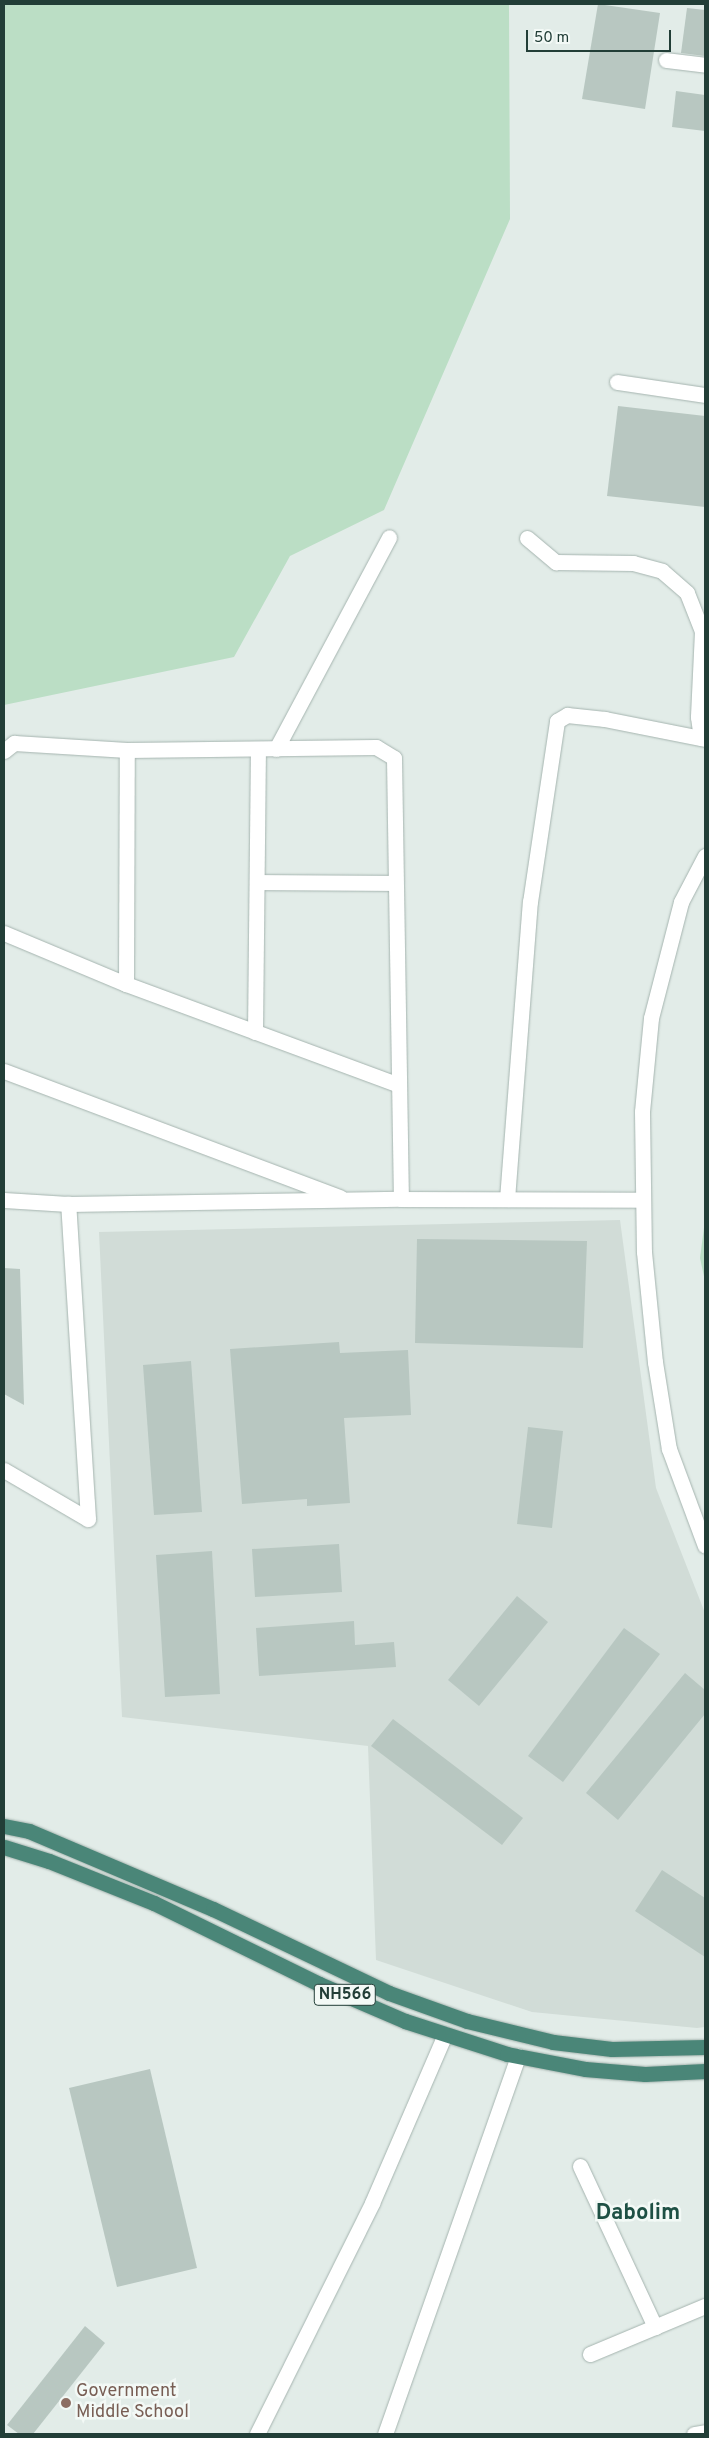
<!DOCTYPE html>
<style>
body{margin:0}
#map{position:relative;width:709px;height:2438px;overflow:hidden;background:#e2ece8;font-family:Overpass,sans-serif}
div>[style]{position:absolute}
.built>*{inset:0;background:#d1dcd7}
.green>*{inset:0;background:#bbdec5}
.building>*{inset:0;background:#b8c7c1}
.roads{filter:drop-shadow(0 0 1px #a5b4af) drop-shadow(0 0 1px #a5b4af)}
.minor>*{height:15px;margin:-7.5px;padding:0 7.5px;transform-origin:7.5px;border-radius:7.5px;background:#fff}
.trunk>*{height:15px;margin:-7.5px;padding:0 7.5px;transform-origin:7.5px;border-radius:7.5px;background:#4a8678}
.dots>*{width:14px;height:14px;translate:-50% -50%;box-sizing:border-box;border:2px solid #f3f9f6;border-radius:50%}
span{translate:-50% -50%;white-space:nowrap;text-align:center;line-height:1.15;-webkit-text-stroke:5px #f3f9f6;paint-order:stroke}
.shield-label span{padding:1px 4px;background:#f3f9f6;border:1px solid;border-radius:4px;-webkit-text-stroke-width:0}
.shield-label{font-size:16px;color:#223e37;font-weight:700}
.education-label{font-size:18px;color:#785e54}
.left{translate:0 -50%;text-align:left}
.district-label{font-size:22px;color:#1e5044;font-weight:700}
.frame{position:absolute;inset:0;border:5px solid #223e37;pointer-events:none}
.scale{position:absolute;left:526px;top:30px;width:145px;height:22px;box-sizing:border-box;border:2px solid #223e37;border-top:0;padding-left:6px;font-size:15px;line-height:18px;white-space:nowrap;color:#223e37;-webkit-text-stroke:4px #f3f9f6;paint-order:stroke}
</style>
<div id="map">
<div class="built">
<div style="clip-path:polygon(620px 1220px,656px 1488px,705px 1613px,705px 2027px,697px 2028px,532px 2012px,376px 1960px,368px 1746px,122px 1717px,99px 1232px)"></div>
</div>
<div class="green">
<div style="clip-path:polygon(4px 4px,509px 4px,510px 219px,384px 510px,290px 556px,234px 657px,4px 705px)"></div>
<div style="clip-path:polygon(705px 1220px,705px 1281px,700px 1258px)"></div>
</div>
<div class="building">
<div style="clip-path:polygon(598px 4px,660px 13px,645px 109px,582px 99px)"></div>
<div style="clip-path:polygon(687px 8px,705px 10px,705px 56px,681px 53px)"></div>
<div style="clip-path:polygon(676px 91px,705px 95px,705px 131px,672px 127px)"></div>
<div style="clip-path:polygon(618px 406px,705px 416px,705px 507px,607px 496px)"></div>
<div style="clip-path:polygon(417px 1239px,587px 1241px,583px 1348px,415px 1343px)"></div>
<div style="clip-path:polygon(4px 1268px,20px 1269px,24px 1405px,4px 1394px)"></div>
<div style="clip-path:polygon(339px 1342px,340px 1353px,408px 1350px,411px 1415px,344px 1418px,350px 1503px,307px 1506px,307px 1499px,242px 1504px,230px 1349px)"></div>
<div style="clip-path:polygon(191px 1361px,202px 1512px,154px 1515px,143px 1365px)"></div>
<div style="clip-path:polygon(528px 1427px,563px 1431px,552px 1528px,517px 1524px)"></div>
<div style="clip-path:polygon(339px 1544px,342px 1592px,255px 1597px,252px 1549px)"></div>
<div style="clip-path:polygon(212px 1551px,220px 1694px,165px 1697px,156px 1555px)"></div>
<div style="clip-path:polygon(517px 1596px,548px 1622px,479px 1706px,448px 1680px)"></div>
<div style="clip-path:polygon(354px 1621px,355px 1645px,394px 1642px,396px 1667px,259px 1676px,256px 1628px)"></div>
<div style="clip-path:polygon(624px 1628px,660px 1654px,563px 1782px,528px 1756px)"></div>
<div style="clip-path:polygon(685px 1673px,705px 1690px,705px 1714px,618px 1820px,586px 1793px)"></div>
<div style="clip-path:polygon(393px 1719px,523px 1818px,502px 1845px,371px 1746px)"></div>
<div style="clip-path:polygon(662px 1870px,705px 1898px,705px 1957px,635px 1911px)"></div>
<div style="clip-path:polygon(150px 2069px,197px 2268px,117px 2287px,69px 2088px)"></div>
<div style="clip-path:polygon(85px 2326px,105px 2343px,33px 2434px,19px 2434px,7px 2425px)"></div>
</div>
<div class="roads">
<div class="minor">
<div style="left:666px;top:60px;width:39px;rotate:7deg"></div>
<div style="left:617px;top:382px;width:89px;rotate:8.4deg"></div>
<div style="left:527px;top:538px;width:38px;rotate:40deg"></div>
<div style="left:556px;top:562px;width:77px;rotate:0.7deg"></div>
<div style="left:633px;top:563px;width:30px;rotate:15deg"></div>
<div style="left:662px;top:571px;width:33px;rotate:41deg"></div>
<div style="left:687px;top:593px;width:41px;rotate:68.5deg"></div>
<div style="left:702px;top:631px;width:86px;rotate:92.7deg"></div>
<div style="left:698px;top:717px;width:21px;rotate:82deg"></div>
<div style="left:276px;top:749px;width:240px;rotate:-61.9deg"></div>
<div style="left:4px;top:751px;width:13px;rotate:-39deg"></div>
<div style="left:14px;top:743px;width:113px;rotate:3.5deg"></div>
<div style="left:127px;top:750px;width:249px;rotate:-0.7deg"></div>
<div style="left:376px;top:747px;width:21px;rotate:31deg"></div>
<div style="left:394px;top:758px;width:441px;rotate:89.1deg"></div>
<div style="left:705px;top:856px;width:52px;rotate:117.6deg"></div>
<div style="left:681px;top:902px;width:120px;rotate:104.5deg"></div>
<div style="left:651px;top:1018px;width:94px;rotate:95.5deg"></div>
<div style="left:642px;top:1112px;width:140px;rotate:89.2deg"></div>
<div style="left:644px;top:1252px;width:111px;rotate:84.3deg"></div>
<div style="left:655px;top:1362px;width:88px;rotate:80.9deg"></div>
<div style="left:669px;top:1449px;width:103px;rotate:69.6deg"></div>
<div style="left:257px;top:882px;width:138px;rotate:0.4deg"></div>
<div style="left:4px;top:933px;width:132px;rotate:22.7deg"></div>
<div style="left:126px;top:984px;width:289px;rotate:20.3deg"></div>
<div style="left:126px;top:984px;width:234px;rotate:-89.8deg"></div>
<div style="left:255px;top:1032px;width:283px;rotate:-89.4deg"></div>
<div style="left:4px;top:1071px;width:359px;rotate:20.6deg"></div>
<div style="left:507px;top:1199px;width:298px;rotate:-85.6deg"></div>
<div style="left:530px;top:902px;width:183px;rotate:-81.5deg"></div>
<div style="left:557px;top:721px;width:12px;rotate:-31deg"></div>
<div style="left:567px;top:715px;width:38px;rotate:6deg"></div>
<div style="left:605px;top:719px;width:102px;rotate:11.3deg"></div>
<div style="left:4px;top:1200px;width:64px;rotate:3.6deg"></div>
<div style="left:68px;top:1204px;width:333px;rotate:-0.9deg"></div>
<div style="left:401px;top:1199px;width:242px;rotate:0.2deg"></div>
<div style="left:4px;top:1470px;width:97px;rotate:30.3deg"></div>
<div style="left:88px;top:1519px;width:316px;rotate:-93.6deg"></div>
<div style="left:580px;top:2166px;width:178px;rotate:65deg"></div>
<div style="left:590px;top:2354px;width:125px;rotate:-22.7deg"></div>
<div style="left:257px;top:2434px;width:258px;rotate:-63.5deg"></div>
<div style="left:372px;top:2203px;width:184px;rotate:-66.6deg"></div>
<div style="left:385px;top:2434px;width:401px;rotate:-70.6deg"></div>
<div style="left:694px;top:2434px;width:11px;rotate:-10deg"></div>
</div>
<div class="trunk">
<div style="left:4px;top:1826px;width:25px;rotate:11deg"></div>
<div style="left:29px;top:1831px;width:200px;rotate:23deg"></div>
<div style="left:213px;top:1909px;width:195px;rotate:25.5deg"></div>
<div style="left:389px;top:1993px;width:83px;rotate:19.7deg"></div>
<div style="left:467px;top:2021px;width:89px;rotate:13.7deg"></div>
<div style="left:553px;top:2042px;width:59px;rotate:6.8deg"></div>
<div style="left:612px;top:2049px;width:93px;rotate:-1.2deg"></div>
<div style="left:4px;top:1847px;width:47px;rotate:17.3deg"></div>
<div style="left:49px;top:1861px;width:113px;rotate:21.8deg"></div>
<div style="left:154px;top:1903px;width:184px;rotate:26.1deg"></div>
<div style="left:319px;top:1984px;width:94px;rotate:23.3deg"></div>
<div style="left:405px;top:2021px;width:107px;rotate:17.9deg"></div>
<div style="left:507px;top:2054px;width:79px;rotate:10.9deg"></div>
<div style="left:585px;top:2069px;width:60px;rotate:4.8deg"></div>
<div style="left:645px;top:2074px;width:60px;rotate:-2.9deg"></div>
</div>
</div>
<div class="dots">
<div style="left:66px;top:2403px;background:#8d6e63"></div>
</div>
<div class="shield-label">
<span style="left:345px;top:1995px">NH566</span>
</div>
<div class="education-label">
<span class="left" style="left:76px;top:2403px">Government<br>Middle School</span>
</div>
<div class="district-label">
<span style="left:638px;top:2214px">Dabolim</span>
</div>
<div class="frame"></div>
<div class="scale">50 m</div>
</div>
